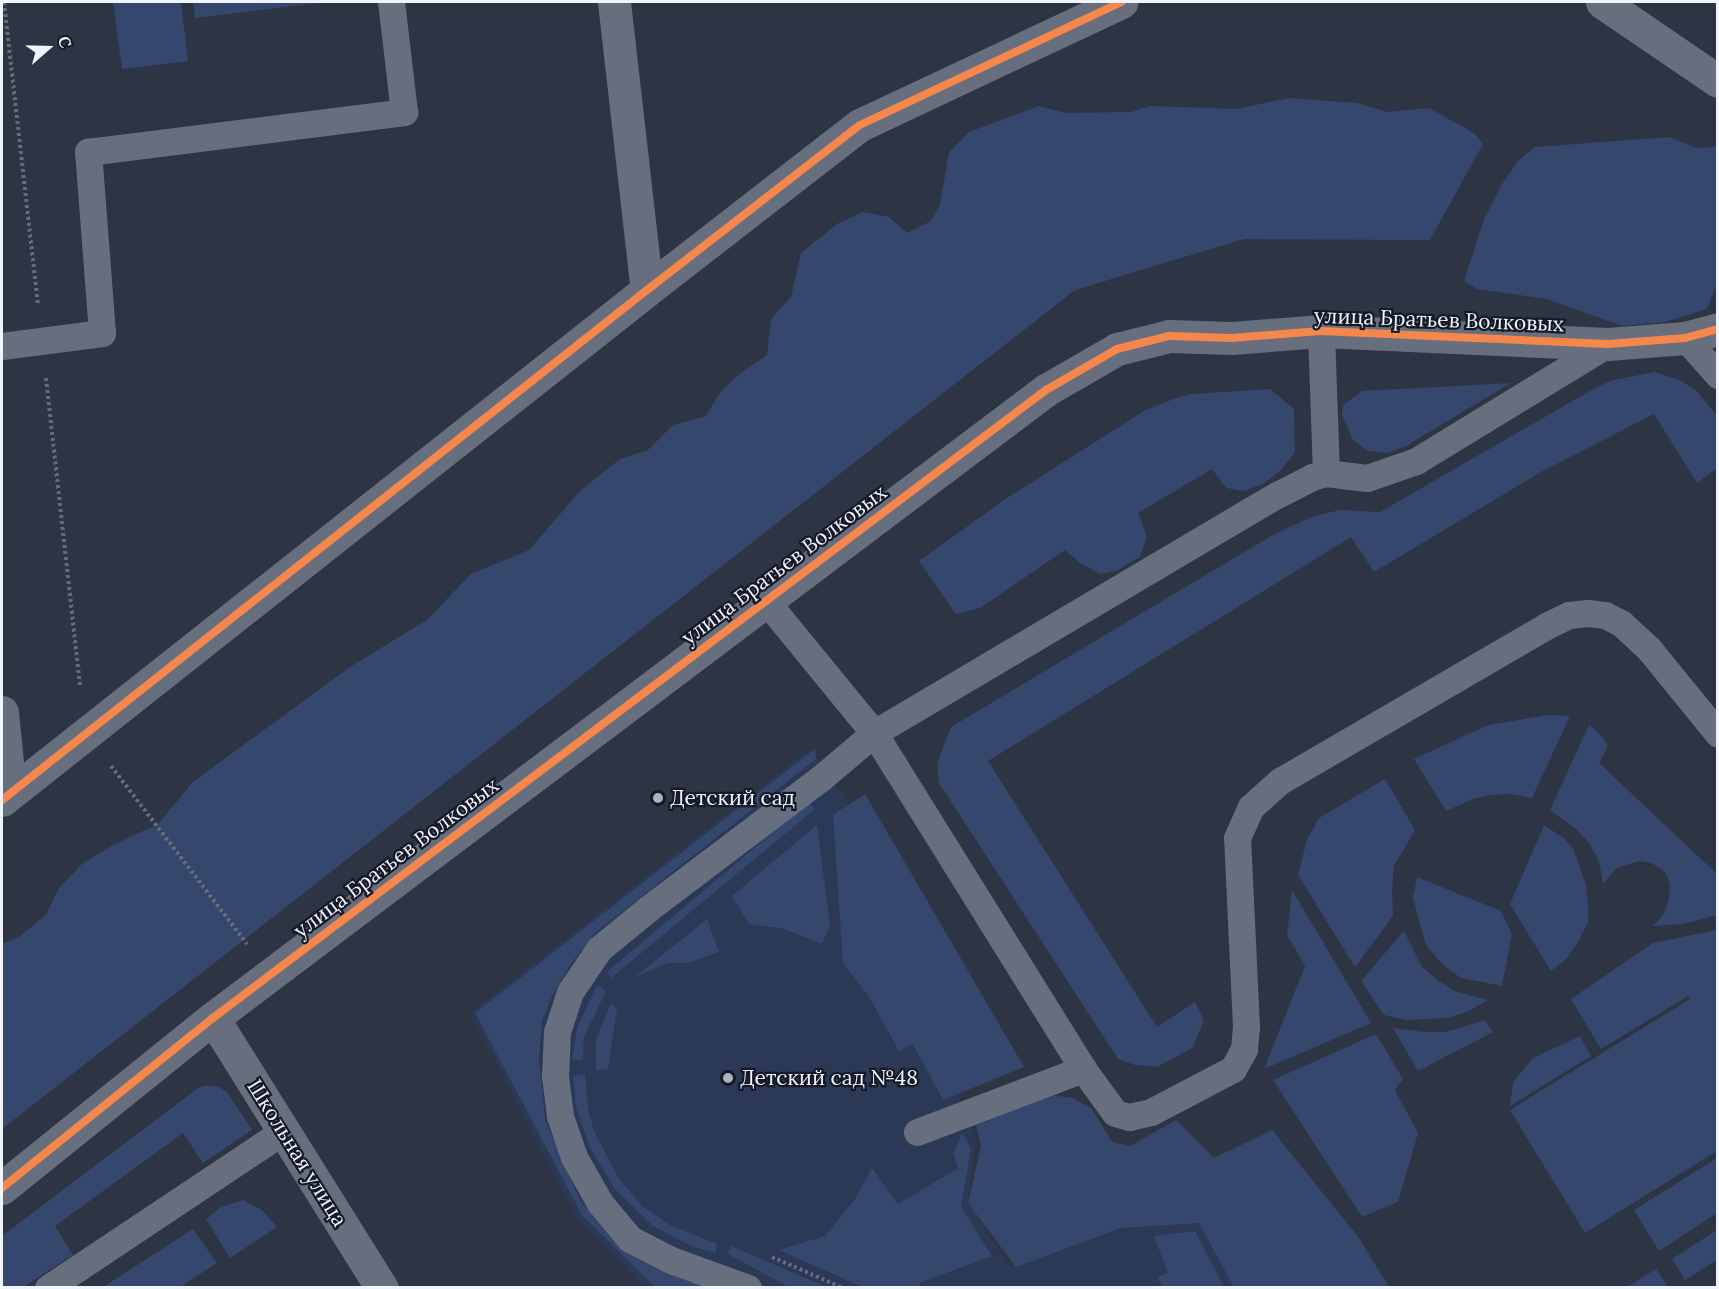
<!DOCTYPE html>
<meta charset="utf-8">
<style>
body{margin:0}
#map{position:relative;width:1719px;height:1289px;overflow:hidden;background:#2d3443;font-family:Lora,serif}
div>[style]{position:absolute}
.built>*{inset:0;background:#2b3956}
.green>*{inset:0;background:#36476d}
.path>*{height:4px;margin-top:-2px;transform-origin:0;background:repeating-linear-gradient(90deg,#656b7a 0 3px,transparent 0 6px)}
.service>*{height:27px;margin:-13.5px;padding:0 13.5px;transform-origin:13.5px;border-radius:13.5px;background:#676e7e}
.minor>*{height:33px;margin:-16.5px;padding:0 16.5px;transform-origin:16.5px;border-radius:16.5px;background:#676e7e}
.tertiary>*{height:33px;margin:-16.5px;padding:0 16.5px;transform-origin:16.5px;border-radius:16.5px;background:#676e7e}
.cycleway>*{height:8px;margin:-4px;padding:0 4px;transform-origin:4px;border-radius:4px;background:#f5874c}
.dots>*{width:16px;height:16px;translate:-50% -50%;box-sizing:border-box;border:3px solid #141925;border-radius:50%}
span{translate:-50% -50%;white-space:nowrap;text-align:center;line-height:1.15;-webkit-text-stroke:4.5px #141925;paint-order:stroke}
.street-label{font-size:21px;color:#eff4ff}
.poi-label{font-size:21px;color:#eff4ff}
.left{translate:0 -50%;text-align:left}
.frame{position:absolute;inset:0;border:3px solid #eff4ff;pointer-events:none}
.north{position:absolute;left:18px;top:18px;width:60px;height:60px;-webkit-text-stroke:4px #141925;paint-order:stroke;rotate:70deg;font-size:16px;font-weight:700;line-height:24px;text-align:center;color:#eff4ff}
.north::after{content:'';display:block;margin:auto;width:21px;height:27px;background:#eff4ff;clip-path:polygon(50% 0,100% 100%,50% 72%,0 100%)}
</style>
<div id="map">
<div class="built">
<div style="clip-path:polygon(810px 749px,849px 804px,976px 1142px,968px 1203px,1010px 1267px,1122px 1224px,1202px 1219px,1239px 1287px,643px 1287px,577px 1217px,470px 1013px)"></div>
</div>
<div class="green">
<div style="clip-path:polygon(113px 2px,181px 2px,188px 61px,122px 69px)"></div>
<div style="clip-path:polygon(193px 2px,327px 2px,195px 18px)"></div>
<div style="clip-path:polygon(1289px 98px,1357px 103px,1388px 112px,1429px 108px,1474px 133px,1483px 144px,1430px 240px,1244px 239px,1075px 290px,2px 1129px,2px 944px,20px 936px,46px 915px,59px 888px,83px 863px,113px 845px,158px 824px,193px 782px,350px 667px,427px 620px,471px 574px,529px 550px,581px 490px,620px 459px,648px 450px,673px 425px,706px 416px,721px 391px,742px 372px,767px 355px,771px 319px,791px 297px,801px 253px,837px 224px,863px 212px,889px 217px,907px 233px,931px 221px,940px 204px,949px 152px,969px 132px,1039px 106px,1065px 113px,1131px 112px,1150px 106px,1237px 109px)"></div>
<div style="clip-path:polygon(1670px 137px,1696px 148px,1717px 147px,1717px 283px,1707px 309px,1665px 322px,1622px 326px,1547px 299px,1477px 289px,1464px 281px,1484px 219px,1502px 184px,1519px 160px,1535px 147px)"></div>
<div style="clip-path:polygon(1655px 372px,1679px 380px,1696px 390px,1717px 416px,1717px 468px,1697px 483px,1654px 414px,1541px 472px,1374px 572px,1351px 537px,988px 761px,1157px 1027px,1195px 1002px,1204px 1021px,1192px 1048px,1157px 1067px,1135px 1065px,1118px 1059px,939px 783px,937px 763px,951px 727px,1271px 536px,1311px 517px,1340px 510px,1380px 512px,1595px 388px,1613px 380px)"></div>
<div style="clip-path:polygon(1511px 383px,1406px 446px,1388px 453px,1368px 451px,1353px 440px,1342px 415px,1343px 405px,1362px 391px)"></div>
<div style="clip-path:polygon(1270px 389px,1294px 409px,1295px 452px,1281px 470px,1265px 483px,1244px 491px,1226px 488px,1212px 469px,1138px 513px,1147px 536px,1140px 557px,1116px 571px,1100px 574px,1080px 563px,1065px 550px,980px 608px,956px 614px,919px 561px,1007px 498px,1144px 411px,1176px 398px,1192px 394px)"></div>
<div style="clip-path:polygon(1548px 715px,1570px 716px,1532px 798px,1511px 794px,1491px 795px,1473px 799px,1446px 811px,1414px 759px,1488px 725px)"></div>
<div style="clip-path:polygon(1589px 725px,1600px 734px,1608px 746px,1599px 763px,1717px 874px,1717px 915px,1683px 924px,1653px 926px,1664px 914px,1669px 899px,1670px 885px,1666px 873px,1652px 863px,1639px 861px,1616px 868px,1603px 884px,1599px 861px,1589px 843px,1577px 830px,1550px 810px)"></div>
<div style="clip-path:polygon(815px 749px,816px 759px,595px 933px,571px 964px,552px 996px,542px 1021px,539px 1059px,545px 1120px,580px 1200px,606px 1230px,722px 1287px,655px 1287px,582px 1215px,475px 1013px)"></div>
<div style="clip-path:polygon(1385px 779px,1415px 830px,1394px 866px,1392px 891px,1393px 916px,1355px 967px,1298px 875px,1307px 840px,1319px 818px)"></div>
<div style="clip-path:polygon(865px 794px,1024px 1067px,943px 1100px,913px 1044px,899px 1051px,868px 995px,843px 963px,833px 815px)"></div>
<div style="clip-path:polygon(809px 802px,815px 809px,611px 978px,607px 972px)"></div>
<div style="clip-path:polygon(817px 825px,830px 925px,822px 944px,781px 928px,749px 924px,732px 896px)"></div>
<div style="clip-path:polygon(1544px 825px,1565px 839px,1574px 850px,1586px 885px,1588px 904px,1588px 922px,1578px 942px,1567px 958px,1551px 971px,1510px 904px)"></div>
<div style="clip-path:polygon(1417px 877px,1501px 911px,1512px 934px,1502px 986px,1461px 978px,1442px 964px,1426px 945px,1413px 898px)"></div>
<div style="clip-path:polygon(1292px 890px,1371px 1023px,1264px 1069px,1305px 966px,1287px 935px)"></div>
<div style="clip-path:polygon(707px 919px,719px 952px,688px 963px,668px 963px,635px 977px)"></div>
<div style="clip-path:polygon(1717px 930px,1717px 1151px,1585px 1233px,1510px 1110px,1690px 999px,1688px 996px,1601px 1049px,1571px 999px,1653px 943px)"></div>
<div style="clip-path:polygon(1404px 931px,1422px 967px,1439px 981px,1454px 991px,1488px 1000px,1469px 1011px,1448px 1018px,1407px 1020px,1384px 1015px,1361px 981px)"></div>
<div style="clip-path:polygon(597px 985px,606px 991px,584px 1037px,583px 1060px,572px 1060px,577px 1028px)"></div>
<div style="clip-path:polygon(611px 1003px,617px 1008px,608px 1069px,596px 1070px,596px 1040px)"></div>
<div style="clip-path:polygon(1485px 1020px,1493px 1032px,1418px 1071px,1393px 1028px,1424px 1032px,1446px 1032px)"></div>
<div style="clip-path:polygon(1376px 1034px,1403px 1079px,1395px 1090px,1418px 1133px,1398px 1202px,1362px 1217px,1273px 1080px)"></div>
<div style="clip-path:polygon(1580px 1036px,1591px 1056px,1510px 1106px,1513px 1082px,1533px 1058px)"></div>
<div style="clip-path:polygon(585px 1074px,588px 1109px,594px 1131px,619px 1179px,642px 1206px,670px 1225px,717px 1244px,716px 1253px,693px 1247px,653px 1226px,615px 1189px,591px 1150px,576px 1108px,573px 1076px)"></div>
<div style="clip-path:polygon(206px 1085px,219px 1087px,227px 1092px,252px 1130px,203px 1163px,183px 1133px,55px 1226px,73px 1255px,23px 1287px,2px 1287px,2px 1236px,198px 1088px)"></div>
<div style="clip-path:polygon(1050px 1095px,1073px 1098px,1092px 1109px,1112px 1142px,1130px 1146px,1176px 1120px,1214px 1158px,1272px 1130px,1359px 1238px,1389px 1287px,1234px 1287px,1199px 1223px,1121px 1228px,1016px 1267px,968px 1203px,981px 1146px,976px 1125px)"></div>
<div style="clip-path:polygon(962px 1133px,971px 1149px,961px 1207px,992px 1256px,919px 1283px,920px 1287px,865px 1288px,779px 1250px,825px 1236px,855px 1199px,872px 1168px,898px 1204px,958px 1168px,953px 1154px)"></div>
<div style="clip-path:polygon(1717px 1158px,1717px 1213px,1659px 1251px,1634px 1210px)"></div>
<div style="clip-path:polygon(243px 1200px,262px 1210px,277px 1227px,230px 1258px,206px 1219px,221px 1207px)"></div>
<div style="clip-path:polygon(193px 1229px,217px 1263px,180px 1287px,103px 1287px)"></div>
<div style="clip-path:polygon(1717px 1230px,1717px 1260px,1685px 1280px,1672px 1259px)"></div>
<div style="clip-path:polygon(1195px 1231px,1224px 1287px,1162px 1287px,1158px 1277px,1168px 1273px,1154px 1236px)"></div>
<div style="clip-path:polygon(731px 1246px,826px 1287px,789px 1287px,728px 1254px)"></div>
<div style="clip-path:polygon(1656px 1269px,1668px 1287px,1627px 1287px)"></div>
</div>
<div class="path">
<div style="left:4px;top:2px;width:305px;rotate:83.6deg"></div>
<div style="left:46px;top:378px;width:311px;rotate:83.7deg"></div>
<div style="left:111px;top:766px;width:224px;rotate:52.6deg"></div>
<div style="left:772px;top:1257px;width:77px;rotate:23.6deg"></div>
</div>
<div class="service">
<div style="left:1321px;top:331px;width:142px;rotate:88deg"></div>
<div style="left:1685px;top:338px;width:50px;rotate:48.3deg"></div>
<div style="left:2px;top:346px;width:101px;rotate:-7.4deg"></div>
<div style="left:102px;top:333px;width:182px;rotate:-94.4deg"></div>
<div style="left:88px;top:152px;width:319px;rotate:-7.2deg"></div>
<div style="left:404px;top:112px;width:111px;rotate:-96.7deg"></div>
<div style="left:766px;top:601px;width:171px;rotate:50.7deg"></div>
<div style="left:874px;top:733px;width:396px;rotate:58.1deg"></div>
<div style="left:1083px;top:1069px;width:54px;rotate:54deg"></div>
<div style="left:1115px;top:1113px;width:15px;rotate:16deg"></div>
<div style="left:1129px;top:1117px;width:23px;rotate:-13deg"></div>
<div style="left:1151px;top:1112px;width:93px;rotate:-27.7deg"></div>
<div style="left:1233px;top:1069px;width:23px;rotate:-61deg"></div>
<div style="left:1244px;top:1049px;width:22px;rotate:-85deg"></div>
<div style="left:1246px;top:1027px;width:189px;rotate:-92.7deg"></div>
<div style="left:1237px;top:838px;width:34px;rotate:-66deg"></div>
<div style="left:1251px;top:807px;width:39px;rotate:-42deg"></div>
<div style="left:1280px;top:781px;width:308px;rotate:-30.2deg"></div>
<div style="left:1546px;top:626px;width:25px;rotate:-26deg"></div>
<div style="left:1569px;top:615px;width:19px;rotate:-6deg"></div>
<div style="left:1588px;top:613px;width:17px;rotate:7deg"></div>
<div style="left:1605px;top:615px;width:18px;rotate:27deg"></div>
<div style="left:1621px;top:623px;width:38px;rotate:43deg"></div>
<div style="left:1649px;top:649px;width:109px;rotate:50.9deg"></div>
<div style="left:917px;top:1132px;width:178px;rotate:-20.8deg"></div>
<div style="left:48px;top:1288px;width:283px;rotate:-33.7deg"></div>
<div style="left:748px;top:1288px;width:82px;rotate:-160deg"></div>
<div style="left:671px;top:1260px;width:46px;rotate:-152.9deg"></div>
<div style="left:630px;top:1239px;width:47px;rotate:-129.8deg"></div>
<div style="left:600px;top:1203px;width:53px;rotate:-119.5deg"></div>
<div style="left:574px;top:1157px;width:43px;rotate:-108.9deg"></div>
<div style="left:560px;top:1116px;width:39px;rotate:-97deg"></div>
<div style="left:555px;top:1077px;width:45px;rotate:-87.5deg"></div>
<div style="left:557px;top:1032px;width:42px;rotate:-72deg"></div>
<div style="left:570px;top:992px;width:52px;rotate:-56deg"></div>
<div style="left:599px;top:949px;width:65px;rotate:-39.4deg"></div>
<div style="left:649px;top:908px;width:216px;rotate:-37.1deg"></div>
<div style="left:821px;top:778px;width:70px;rotate:-40.3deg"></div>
<div style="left:874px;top:733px;width:468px;rotate:-30.6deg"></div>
<div style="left:1277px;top:495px;width:39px;rotate:-27deg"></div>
<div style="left:1312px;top:477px;width:15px;rotate:-16deg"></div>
<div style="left:1326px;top:473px;width:41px;rotate:7deg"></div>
<div style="left:1367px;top:478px;width:52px;rotate:-19.1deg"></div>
<div style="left:1416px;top:461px;width:225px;rotate:-31.4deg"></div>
</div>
<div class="minor">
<div style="left:614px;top:2px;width:290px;rotate:83.5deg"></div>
<div style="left:2px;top:712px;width:80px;rotate:84.3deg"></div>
<div style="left:2px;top:800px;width:822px;rotate:-38.33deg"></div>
<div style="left:647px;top:290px;width:269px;rotate:-37.8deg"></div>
<div style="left:860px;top:125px;width:289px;rotate:-25.2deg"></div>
<div style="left:213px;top:1018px;width:319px;rotate:58deg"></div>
</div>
<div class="tertiary">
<div style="left:1602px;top:2px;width:140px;rotate:34.3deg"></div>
<div style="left:2px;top:1188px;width:271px;rotate:-38.9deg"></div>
<div style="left:213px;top:1018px;width:693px;rotate:-37.02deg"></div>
<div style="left:766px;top:601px;width:351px;rotate:-37deg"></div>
<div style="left:1046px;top:390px;width:82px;rotate:-30deg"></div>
<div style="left:1117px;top:349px;width:54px;rotate:-14deg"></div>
<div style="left:1169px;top:336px;width:63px;rotate:1.8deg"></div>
<div style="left:1232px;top:338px;width:89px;rotate:-4.5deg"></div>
<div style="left:1321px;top:331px;width:287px;rotate:2.6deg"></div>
<div style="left:1608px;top:344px;width:77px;rotate:-4.5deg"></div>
<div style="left:1685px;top:338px;width:34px;rotate:-15deg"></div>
</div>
<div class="cycleway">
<div style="left:2px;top:800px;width:822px;rotate:-38.33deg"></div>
<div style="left:647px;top:290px;width:269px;rotate:-37.8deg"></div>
<div style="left:860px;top:125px;width:289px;rotate:-25.2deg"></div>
<div style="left:2px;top:1188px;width:271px;rotate:-38.9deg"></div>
<div style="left:213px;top:1018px;width:693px;rotate:-37.02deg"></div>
<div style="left:766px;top:601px;width:351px;rotate:-37deg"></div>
<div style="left:1046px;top:390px;width:82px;rotate:-30deg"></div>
<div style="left:1117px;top:349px;width:54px;rotate:-14deg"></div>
<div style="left:1169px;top:336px;width:63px;rotate:1.8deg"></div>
<div style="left:1232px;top:338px;width:89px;rotate:-4.5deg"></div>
<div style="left:1321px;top:331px;width:287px;rotate:2.6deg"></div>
<div style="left:1608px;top:344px;width:77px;rotate:-4.5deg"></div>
<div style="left:1685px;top:338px;width:34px;rotate:-15deg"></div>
</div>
<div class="dots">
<div style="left:658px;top:798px;background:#abb1bd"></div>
<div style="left:728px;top:1078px;background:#abb1bd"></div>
</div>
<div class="street-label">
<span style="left:1439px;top:320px;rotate:2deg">улица Братьев Волковых</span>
<span style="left:784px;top:565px;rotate:-37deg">улица Братьев Волковых</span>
<span style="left:396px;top:858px;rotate:-37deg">улица Братьев Волковых</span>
<span style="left:297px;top:1153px;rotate:58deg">Школьная улица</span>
</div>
<div class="poi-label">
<span class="left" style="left:670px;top:798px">Детский сад</span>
<span class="left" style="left:740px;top:1078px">Детский сад №48</span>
</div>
<div class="frame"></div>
<div class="north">С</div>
</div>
